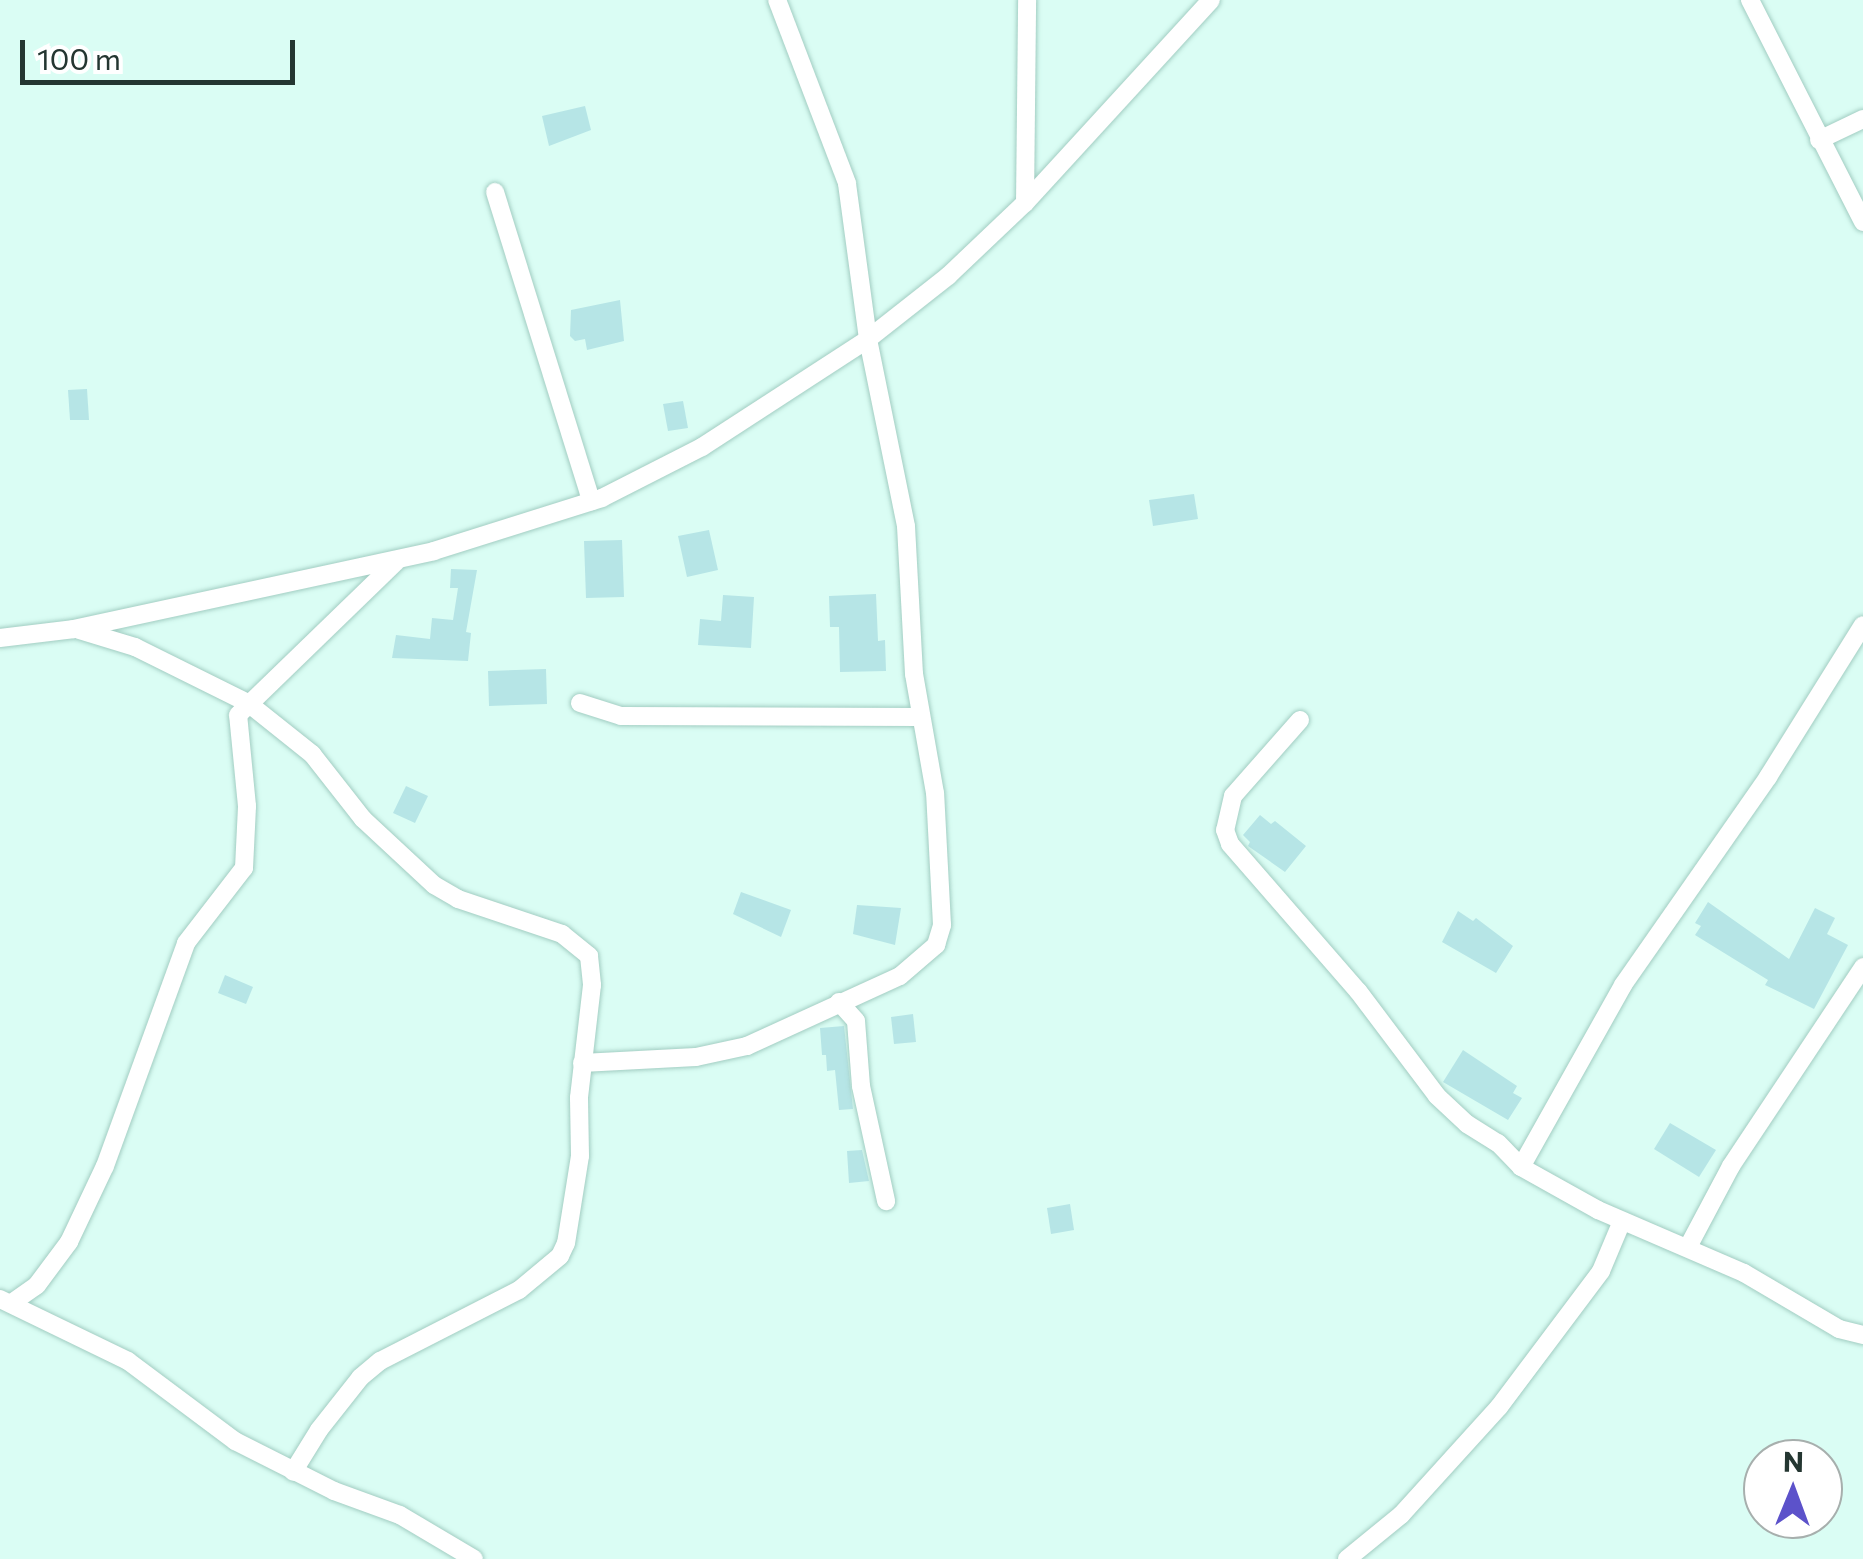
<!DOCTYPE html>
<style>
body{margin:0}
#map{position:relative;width:1863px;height:1559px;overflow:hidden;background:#dafdf4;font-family:Commissioner,sans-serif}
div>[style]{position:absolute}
.building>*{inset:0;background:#b6e5e6}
.roads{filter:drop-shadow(0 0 2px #a2cdc2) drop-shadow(0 0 2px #a2cdc2)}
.minor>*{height:18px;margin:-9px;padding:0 9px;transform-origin:9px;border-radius:9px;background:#fff}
span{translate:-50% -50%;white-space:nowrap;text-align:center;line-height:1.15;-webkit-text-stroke:8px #fff;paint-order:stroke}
.north{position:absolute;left:1743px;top:1439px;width:100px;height:100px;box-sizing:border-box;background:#fff;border:2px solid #a7afad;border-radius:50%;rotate:1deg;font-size:28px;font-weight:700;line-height:40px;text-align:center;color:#243631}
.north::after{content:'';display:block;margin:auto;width:35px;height:45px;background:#5c52ca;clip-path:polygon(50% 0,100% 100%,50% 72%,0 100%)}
.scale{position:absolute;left:20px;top:40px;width:275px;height:45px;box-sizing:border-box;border:5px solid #243631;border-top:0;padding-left:12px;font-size:30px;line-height:35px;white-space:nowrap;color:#243631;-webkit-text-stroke:8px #fff;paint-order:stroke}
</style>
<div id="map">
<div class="building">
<div style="clip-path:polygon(585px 106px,591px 130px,549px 146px,542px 116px)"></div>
<div style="clip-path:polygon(620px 300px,624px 341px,587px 350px,585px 339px,575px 341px,570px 336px,571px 310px)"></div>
<div style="clip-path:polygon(87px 389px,89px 420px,70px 420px,68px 390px)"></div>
<div style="clip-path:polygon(683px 401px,688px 428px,668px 431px,663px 404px)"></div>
<div style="clip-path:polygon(1194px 494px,1198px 519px,1153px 526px,1149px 500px)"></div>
<div style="clip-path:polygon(709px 530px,718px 570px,687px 577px,678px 536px)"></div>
<div style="clip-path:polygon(622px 540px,624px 597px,586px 598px,584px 541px)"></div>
<div style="clip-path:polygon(451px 569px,477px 570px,466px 632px,471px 633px,468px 661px,392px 658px,396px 635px,430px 639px,432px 618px,453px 620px,458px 588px,450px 588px)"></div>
<div style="clip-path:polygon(876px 594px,878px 641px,885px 640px,886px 671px,840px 672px,839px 627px,830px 627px,829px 596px)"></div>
<div style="clip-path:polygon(723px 595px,754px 597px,751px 648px,698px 645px,700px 619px,721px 621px)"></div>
<div style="clip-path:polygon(546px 669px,547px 704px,489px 706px,488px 671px)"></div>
<div style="clip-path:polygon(406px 786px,428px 796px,415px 823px,393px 813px)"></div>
<div style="clip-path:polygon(1260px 815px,1271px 824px,1275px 821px,1306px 846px,1285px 872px,1248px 846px,1250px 842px,1243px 835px)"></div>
<div style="clip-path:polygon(741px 892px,791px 910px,781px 937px,733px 914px)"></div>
<div style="clip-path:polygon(1708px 902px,1789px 959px,1815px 908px,1835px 918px,1827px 934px,1848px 945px,1814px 1009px,1765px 985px,1768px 980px,1695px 935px,1701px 926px,1695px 923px)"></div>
<div style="clip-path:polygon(857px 905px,901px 908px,895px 945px,853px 934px)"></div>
<div style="clip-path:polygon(1458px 911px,1473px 921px,1476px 918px,1513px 946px,1496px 973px,1442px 942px)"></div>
<div style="clip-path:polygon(225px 975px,253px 987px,246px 1004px,218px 993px)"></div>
<div style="clip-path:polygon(913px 1014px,916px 1042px,894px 1044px,891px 1017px)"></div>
<div style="clip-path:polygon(844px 1026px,853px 1109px,839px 1110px,835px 1070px,827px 1071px,826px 1055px,822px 1055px,820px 1028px)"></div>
<div style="clip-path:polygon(1463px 1050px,1517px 1086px,1513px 1093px,1522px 1098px,1508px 1120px,1443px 1082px)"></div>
<div style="clip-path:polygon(1670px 1123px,1716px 1150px,1699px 1177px,1654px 1149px)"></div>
<div style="clip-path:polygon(862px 1150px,869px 1181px,849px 1183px,847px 1151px)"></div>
<div style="clip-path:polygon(1070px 1204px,1074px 1230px,1051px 1234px,1047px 1208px)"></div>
</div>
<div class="roads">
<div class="minor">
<div style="left:1750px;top:0;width:249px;rotate:63deg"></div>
<div style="left:1819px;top:140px;width:49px;rotate:-25.5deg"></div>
<div style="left:495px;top:192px;width:324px;rotate:72.7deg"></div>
<div style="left:1025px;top:203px;width:203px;rotate:-89.4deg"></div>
<div style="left:79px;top:630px;width:59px;rotate:16.9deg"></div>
<div style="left:135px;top:647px;width:126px;rotate:26.4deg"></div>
<div style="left:248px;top:703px;width:82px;rotate:38.6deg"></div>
<div style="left:312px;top:754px;width:83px;rotate:51.9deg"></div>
<div style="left:363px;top:819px;width:97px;rotate:42.9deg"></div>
<div style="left:434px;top:885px;width:28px;rotate:30deg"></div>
<div style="left:458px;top:899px;width:110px;rotate:18.6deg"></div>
<div style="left:562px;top:934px;width:35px;rotate:39deg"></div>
<div style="left:589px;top:956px;width:29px;rotate:84deg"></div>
<div style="left:592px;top:985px;width:114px;rotate:96.6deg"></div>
<div style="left:579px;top:1098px;width:58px;rotate:89deg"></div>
<div style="left:580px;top:1156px;width:88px;rotate:99.1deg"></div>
<div style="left:566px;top:1243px;width:14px;rotate:115deg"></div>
<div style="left:560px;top:1256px;width:53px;rotate:140.3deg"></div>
<div style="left:519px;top:1290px;width:156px;rotate:152.9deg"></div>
<div style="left:380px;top:1361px;width:26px;rotate:140deg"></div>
<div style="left:360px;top:1378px;width:66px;rotate:128.3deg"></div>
<div style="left:319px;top:1430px;width:49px;rotate:121.8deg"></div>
<div style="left:0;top:638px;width:75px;rotate:-6.9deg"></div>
<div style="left:74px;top:629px;width:368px;rotate:-12.2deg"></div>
<div style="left:434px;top:551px;width:176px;rotate:-17.5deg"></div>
<div style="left:602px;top:498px;width:112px;rotate:-27deg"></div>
<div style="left:702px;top:447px;width:198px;rotate:-33deg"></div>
<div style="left:868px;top:339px;width:102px;rotate:-38.2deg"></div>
<div style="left:948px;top:276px;width:106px;rotate:-43.5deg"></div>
<div style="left:1025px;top:203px;width:275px;rotate:-47.5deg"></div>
<div style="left:580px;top:703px;width:43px;rotate:17.6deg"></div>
<div style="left:621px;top:716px;width:299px;rotate:0.2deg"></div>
<div style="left:1300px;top:720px;width:101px;rotate:131.4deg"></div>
<div style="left:1233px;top:796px;width:35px;rotate:103deg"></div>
<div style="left:1225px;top:830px;width:15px;rotate:70deg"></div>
<div style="left:1230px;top:844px;width:195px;rotate:49deg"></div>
<div style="left:1358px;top:991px;width:131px;rotate:53deg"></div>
<div style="left:1437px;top:1096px;width:41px;rotate:43deg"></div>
<div style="left:1467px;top:1124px;width:36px;rotate:32deg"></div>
<div style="left:1498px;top:1143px;width:33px;rotate:46deg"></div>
<div style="left:1521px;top:1167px;width:88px;rotate:29.2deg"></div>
<div style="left:1598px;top:1210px;width:159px;rotate:23.3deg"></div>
<div style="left:1744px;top:1273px;width:110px;rotate:30.5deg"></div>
<div style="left:1839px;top:1329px;width:25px;rotate:14deg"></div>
<div style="left:839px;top:1002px;width:25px;rotate:48deg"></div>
<div style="left:856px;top:1021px;width:65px;rotate:85.6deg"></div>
<div style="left:861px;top:1086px;width:118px;rotate:77.7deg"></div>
<div style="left:582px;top:1063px;width:114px;rotate:-3deg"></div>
<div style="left:696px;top:1057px;width:52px;rotate:-12.2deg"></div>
<div style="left:747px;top:1046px;width:168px;rotate:-24.6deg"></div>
<div style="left:900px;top:976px;width:48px;rotate:-40.7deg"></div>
<div style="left:936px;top:945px;width:21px;rotate:-73deg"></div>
<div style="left:942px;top:925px;width:132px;rotate:-93deg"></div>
<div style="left:935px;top:793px;width:121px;rotate:-100deg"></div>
<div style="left:914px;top:674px;width:148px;rotate:-93.1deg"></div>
<div style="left:906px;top:526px;width:191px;rotate:-101.5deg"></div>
<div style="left:868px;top:339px;width:157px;rotate:-97.7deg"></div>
<div style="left:847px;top:183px;width:196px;rotate:-110.9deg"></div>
<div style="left:1521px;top:1167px;width:209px;rotate:-60.7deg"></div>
<div style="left:1623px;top:985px;width:254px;rotate:-55.1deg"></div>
<div style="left:1768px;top:777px;width:179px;rotate:-58deg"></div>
<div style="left:1688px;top:1247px;width:92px;rotate:-62deg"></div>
<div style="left:1731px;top:1166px;width:239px;rotate:-56.4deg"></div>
<div style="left:0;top:1299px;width:142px;rotate:25.8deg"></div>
<div style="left:128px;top:1361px;width:134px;rotate:36.8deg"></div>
<div style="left:235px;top:1441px;width:111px;rotate:26.8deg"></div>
<div style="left:334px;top:1491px;width:70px;rotate:20deg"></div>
<div style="left:400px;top:1515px;width:86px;rotate:30.7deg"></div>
<div style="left:13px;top:1302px;width:29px;rotate:-35deg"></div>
<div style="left:37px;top:1285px;width:54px;rotate:-53.3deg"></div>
<div style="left:69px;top:1242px;width:84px;rotate:-64.7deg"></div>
<div style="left:105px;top:1166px;width:237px;rotate:-70deg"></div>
<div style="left:186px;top:943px;width:95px;rotate:-52.3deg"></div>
<div style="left:244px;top:868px;width:62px;rotate:-87.2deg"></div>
<div style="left:247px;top:806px;width:91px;rotate:-95.6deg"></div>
<div style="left:238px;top:715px;width:220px;rotate:-44.1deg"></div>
<div style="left:1347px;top:1559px;width:70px;rotate:-39.2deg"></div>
<div style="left:1401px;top:1515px;width:146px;rotate:-47.8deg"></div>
<div style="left:1499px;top:1407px;width:170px;rotate:-53.1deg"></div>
<div style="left:1601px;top:1271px;width:54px;rotate:-67.2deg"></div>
</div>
</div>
<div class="north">N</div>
<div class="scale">100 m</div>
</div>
